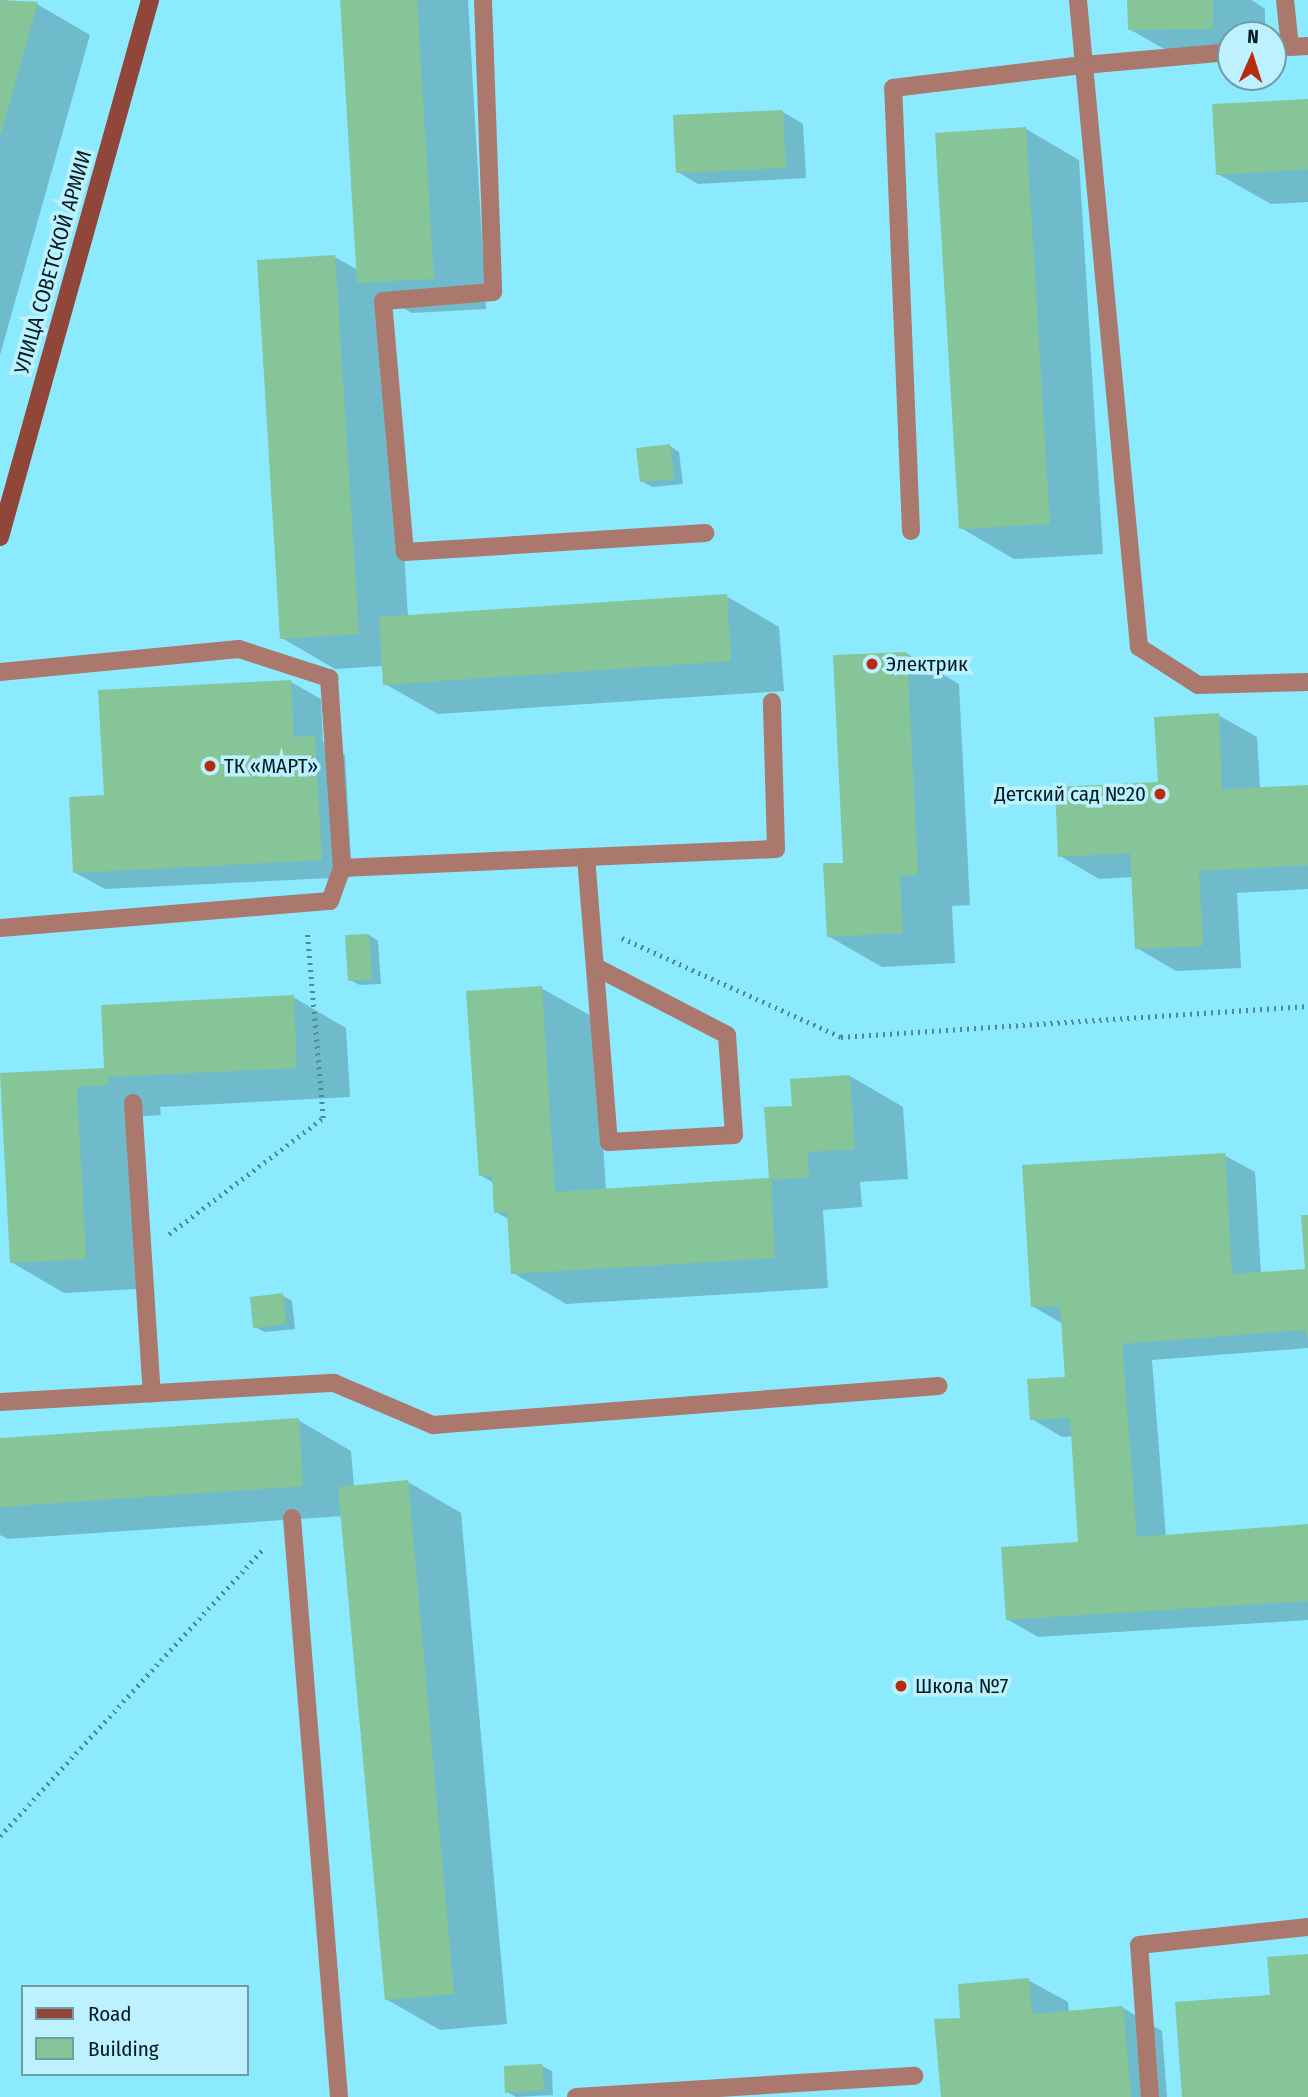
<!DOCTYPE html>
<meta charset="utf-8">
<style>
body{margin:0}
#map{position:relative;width:1308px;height:2097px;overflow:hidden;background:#8ceafe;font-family:"Fira Sans Condensed",sans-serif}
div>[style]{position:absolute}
.shadow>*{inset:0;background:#0003}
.building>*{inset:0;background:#85c597}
.path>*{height:4.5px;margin-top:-2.25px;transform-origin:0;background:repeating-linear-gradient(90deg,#4b8a97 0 2px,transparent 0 7px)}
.lane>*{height:18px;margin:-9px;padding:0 9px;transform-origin:9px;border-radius:9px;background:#ab786d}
.secondary>*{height:18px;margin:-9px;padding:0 9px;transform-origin:9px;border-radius:9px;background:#904739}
.dots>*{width:19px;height:19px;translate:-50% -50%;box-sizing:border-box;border:4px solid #bcf1fd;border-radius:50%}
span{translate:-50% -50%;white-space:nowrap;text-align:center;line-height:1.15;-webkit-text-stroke:7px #bcf1fd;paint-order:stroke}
.street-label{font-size:21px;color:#001b21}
.poi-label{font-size:21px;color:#001b21}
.left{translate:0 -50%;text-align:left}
.right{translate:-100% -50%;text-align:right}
.legend{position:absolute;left:21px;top:1985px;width:228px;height:91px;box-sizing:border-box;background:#bcf1fd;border:2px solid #719ba5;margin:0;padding:9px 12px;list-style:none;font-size:21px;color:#001b21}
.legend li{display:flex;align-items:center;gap:14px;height:35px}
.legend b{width:35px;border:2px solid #719ba5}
.north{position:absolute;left:1217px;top:21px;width:70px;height:70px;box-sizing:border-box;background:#bcf1fd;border:2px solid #719ba5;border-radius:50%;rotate:3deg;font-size:19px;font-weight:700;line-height:28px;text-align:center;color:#001b21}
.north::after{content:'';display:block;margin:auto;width:24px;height:32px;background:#b72b10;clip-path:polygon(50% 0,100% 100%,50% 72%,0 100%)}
</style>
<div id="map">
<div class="shadow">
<div style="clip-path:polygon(0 0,37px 4px,90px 35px,0 355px)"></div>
<div style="clip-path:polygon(342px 0,468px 0,486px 309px,412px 313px,389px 300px,408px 617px,726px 596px,779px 627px,784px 691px,438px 714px,385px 684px,384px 666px,335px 669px,282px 638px,335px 257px,358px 270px)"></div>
<div style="clip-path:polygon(1129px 0,1252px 0,1265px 9px,1265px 35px,1231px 35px,1231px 59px,1182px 59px,1129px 29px)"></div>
<div style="clip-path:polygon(1308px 100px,1308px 202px,1271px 204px,1218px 174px)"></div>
<div style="clip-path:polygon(783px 112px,803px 124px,806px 178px,698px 184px,678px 172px)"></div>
<div style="clip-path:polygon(1026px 129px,1079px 160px,1103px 554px,1014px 559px,961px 528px)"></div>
<div style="clip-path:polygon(670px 446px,679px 452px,683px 484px,652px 487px,642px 481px)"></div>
<div style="clip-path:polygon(906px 653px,959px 684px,970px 905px,952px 906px,955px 963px,882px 967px,828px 936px)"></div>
<div style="clip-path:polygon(291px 682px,321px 699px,323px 742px,345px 755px,352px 877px,105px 889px,74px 872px,106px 797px)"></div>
<div style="clip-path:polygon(1218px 715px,1257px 737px,1260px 789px,1308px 787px,1308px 889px,1237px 893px,1241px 968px,1176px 971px,1137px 948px,1133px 877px,1099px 879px,1060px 856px,1159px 783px)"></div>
<div style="clip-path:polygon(369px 935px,378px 941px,381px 984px,360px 985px,350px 980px)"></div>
<div style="clip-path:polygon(541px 988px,595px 1018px,606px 1190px,771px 1180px,850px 1076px,903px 1107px,908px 1179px,860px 1182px,862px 1207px,823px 1210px,828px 1288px,566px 1304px,513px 1273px,510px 1220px,496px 1212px,494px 1183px,480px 1175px)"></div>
<div style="clip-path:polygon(293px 997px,346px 1028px,350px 1097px,160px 1107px,161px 1115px,129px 1117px,138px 1289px,64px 1293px,11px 1262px,1px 1075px,106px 1069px)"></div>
<div style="clip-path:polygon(1224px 1155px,1255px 1172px,1261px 1274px,1306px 1271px,1308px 1217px,1308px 1348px,1152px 1360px,1166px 1537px,1308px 1526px,1308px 1620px,1038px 1637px,1007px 1619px,1080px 1544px,1073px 1436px,1062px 1437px,1032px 1419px,1067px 1378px,1063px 1324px,1032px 1306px)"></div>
<div style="clip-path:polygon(282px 1295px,292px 1301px,295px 1329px,265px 1332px,255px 1327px)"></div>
<div style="clip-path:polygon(298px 1420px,351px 1451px,354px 1487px,408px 1482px,461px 1513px,507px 2024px,440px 2030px,386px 1999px,343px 1516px,8px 1539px,0 1535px,0 1440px)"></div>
<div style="clip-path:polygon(1028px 1980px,1068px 2002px,1069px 2012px,1123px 2008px,1162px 2031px,1167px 2097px,943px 2097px)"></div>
<div style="clip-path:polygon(542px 2066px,552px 2071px,553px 2095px,516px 2097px,507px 2092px)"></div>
</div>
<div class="building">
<div style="clip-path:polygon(0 0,38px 2px,1px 134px,0 134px)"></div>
<div style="clip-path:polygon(340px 0,417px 0,434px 279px,357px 283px)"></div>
<div style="clip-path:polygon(1127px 0,1213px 0,1213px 29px,1128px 30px)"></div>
<div style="clip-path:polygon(1308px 99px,1308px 169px,1216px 175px,1212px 104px)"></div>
<div style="clip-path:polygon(783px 110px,786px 168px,676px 173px,673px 115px)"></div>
<div style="clip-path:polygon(1026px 127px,1050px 524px,959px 529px,935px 133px)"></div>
<div style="clip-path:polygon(335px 255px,359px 634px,280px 639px,257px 260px)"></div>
<div style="clip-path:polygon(670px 444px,674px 479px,640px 482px,636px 448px)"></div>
<div style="clip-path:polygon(727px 594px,731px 661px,383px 685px,379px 617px)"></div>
<div style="clip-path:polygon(907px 652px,918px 875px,900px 876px,903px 933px,827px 937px,823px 863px,843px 863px,833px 655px)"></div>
<div style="clip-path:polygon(291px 680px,294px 737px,315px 736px,322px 860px,73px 873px,69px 797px,104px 795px,98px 690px)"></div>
<div style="clip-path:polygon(1219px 713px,1222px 789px,1308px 785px,1308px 865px,1199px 871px,1203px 946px,1135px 949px,1130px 853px,1058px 857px,1055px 787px,1158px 782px,1154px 717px)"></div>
<div style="clip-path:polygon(369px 934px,372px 979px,348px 981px,345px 935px)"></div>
<div style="clip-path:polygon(542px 986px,555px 1192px,769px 1178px,764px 1107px,792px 1106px,790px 1079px,850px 1075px,855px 1149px,808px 1152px,809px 1177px,771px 1180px,775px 1258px,511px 1274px,507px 1212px,494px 1213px,492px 1175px,479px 1176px,466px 991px)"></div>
<div style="clip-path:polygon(294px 995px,297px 1068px,108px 1077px,108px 1085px,77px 1087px,86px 1259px,10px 1263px,0 1073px,104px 1068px,101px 1005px)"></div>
<div style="clip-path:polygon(1225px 1153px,1232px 1274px,1305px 1269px,1301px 1215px,1308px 1215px,1308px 1341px,1305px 1330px,1122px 1344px,1137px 1537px,1308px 1524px,1308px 1601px,1006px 1620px,1001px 1547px,1078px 1542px,1070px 1418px,1030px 1420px,1027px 1379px,1065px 1377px,1060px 1306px,1031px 1307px,1022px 1165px)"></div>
<div style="clip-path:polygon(283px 1293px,286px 1324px,253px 1328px,250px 1297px)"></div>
<div style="clip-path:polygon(299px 1418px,303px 1486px,0 1507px,0 1438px)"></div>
<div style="clip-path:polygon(408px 1480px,454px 1994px,385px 2000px,338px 1487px)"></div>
<div style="clip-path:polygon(1308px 1954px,1308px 2097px,1182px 2097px,1175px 2002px,1270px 1995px,1267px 1957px)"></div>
<div style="clip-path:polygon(1029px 1978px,1032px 2014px,1123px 2006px,1131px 2097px,941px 2097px,934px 2019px,960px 2018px,958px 1984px)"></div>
<div style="clip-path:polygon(542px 2064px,544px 2090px,505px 2093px,504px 2066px)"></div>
</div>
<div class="path">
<div style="left:622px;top:938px;width:240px;rotate:24.3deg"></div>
<div style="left:841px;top:1037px;width:468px;rotate:-3.8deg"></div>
<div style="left:169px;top:1234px;width:193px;rotate:-37deg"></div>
<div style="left:323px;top:1118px;width:187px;rotate:-94.9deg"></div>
<div style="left:0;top:1836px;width:391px;rotate:-47.5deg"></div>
</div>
<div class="lane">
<div style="left:483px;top:0;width:292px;rotate:88deg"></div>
<div style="left:493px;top:292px;width:110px;rotate:175.3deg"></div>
<div style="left:383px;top:301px;width:252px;rotate:85deg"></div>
<div style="left:405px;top:552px;width:301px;rotate:-3.6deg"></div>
<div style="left:1078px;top:0;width:65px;rotate:84.7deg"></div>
<div style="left:1084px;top:65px;width:148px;rotate:-5.1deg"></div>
<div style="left:1285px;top:0;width:47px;rotate:83.9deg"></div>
<div style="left:1290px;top:47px;width:18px;rotate:-3deg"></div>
<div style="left:911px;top:531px;width:443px;rotate:-92.3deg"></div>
<div style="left:893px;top:88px;width:192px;rotate:-6.9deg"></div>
<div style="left:1084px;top:65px;width:585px;rotate:84.6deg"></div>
<div style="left:1139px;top:647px;width:70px;rotate:32.8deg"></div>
<div style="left:1198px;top:685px;width:110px;rotate:-1.6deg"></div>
<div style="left:0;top:672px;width:240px;rotate:-5.5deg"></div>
<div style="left:239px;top:649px;width:95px;rotate:17.9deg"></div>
<div style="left:329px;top:678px;width:190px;rotate:86.1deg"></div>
<div style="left:342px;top:868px;width:244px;rotate:-2.6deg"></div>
<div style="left:586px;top:857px;width:286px;rotate:85.4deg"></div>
<div style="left:609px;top:1142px;width:125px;rotate:-3.2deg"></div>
<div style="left:734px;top:1135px;width:100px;rotate:-94deg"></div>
<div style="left:727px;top:1035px;width:148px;rotate:-152.6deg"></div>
<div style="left:586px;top:857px;width:190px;rotate:-2.4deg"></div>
<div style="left:776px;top:849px;width:147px;rotate:-91.6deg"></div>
<div style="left:0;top:928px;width:331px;rotate:-4.7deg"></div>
<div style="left:330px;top:901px;width:35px;rotate:-70deg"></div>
<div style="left:133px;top:1103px;width:291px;rotate:86.3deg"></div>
<div style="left:0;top:1402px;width:335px;rotate:-3.3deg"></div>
<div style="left:334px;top:1383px;width:108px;rotate:23deg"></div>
<div style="left:433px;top:1425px;width:507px;rotate:-4.42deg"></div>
<div style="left:292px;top:1518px;width:581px;rotate:85.36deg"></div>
<div style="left:576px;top:2097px;width:339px;rotate:-3.6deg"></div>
<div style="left:1150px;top:2097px;width:152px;rotate:-94.1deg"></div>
<div style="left:1139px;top:1945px;width:170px;rotate:-6.1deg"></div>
</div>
<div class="secondary">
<div style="left:0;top:537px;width:558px;rotate:-74.39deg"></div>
</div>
<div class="dots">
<div style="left:872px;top:664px;background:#b72b10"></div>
<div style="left:210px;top:766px;background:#b72b10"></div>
<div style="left:1160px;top:794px;background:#b72b10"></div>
<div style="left:901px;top:1686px;background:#b72b10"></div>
</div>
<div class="street-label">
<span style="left:53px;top:262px;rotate:-74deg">УЛИЦА СОВЕТСКОЙ АРМИИ</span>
</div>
<div class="poi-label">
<span class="left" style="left:886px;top:664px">Электрик</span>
<span class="left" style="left:224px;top:766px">ТК «МАРТ»</span>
<span class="right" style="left:1146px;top:794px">Детский сад №20</span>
<span class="left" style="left:915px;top:1686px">Школа №7</span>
</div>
<ul class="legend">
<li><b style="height:9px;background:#904739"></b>Road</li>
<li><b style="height:19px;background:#85c597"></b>Building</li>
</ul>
<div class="north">N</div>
</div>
